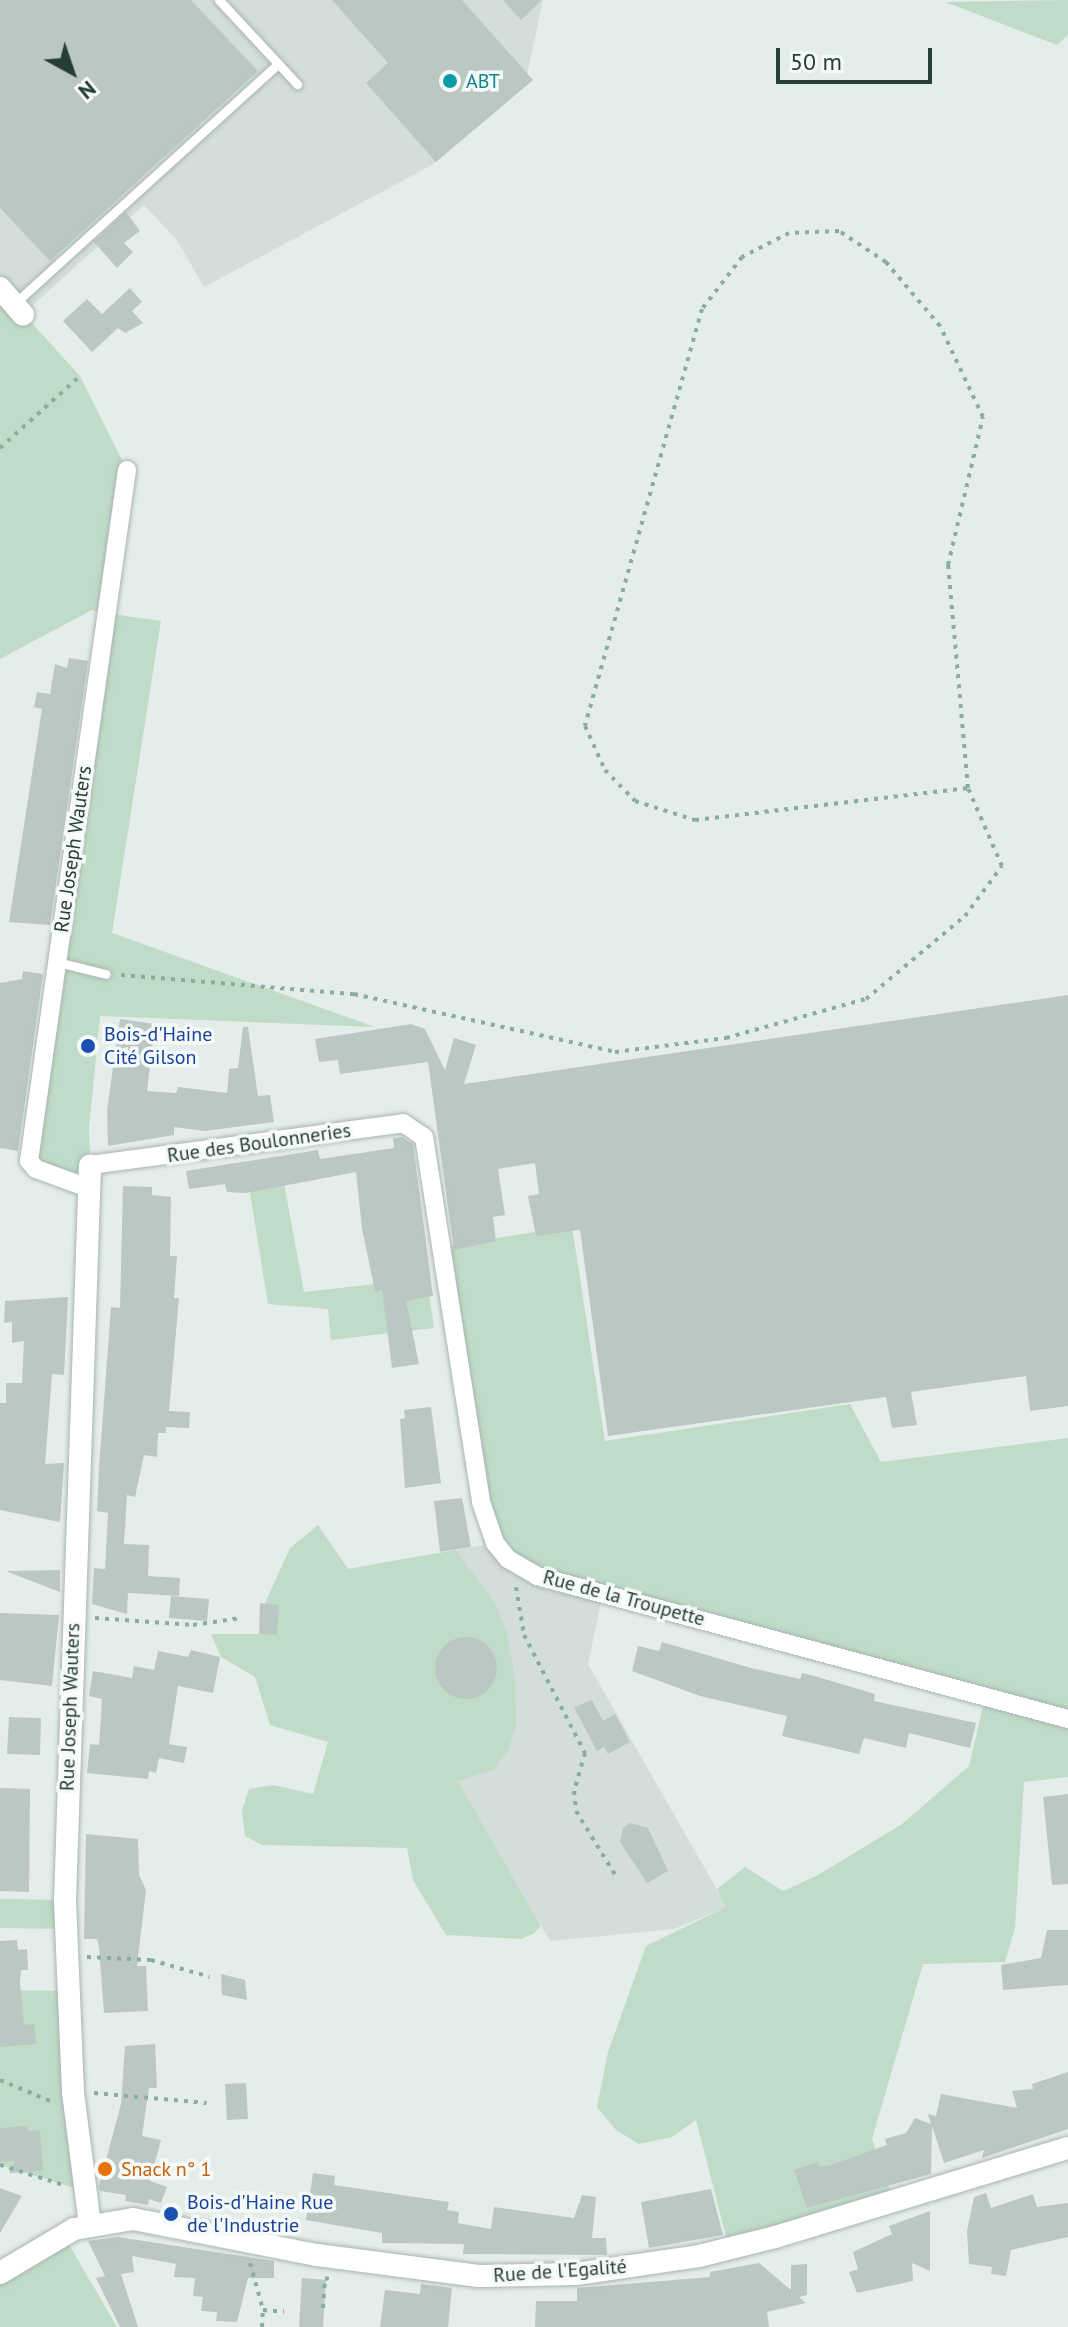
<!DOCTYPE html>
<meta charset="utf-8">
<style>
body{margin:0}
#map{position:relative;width:1068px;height:2327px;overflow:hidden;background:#e5edea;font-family:"PT Sans",sans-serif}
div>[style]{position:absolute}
.built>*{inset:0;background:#d3ddd9}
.green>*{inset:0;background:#c0dcc8}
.building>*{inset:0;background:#bbc7c3}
.round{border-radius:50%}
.path>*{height:4px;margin-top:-2px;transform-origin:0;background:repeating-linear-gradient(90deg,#89ada3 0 4px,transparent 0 10px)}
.roads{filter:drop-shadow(0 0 2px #a8b5b1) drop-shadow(0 0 2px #a8b5b1)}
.service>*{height:9px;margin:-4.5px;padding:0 4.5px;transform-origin:4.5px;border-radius:4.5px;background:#fff}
.minor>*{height:18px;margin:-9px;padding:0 9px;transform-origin:9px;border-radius:9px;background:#fff}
.tertiary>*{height:22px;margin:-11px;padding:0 11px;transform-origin:11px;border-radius:11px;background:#fff}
.dots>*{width:22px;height:22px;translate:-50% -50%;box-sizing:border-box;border:4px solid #f5f9f8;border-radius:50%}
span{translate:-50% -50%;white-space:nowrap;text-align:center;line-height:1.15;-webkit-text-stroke:7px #f5f9f8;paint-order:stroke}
.culture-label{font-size:20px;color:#0d838f}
.left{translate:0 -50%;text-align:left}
.street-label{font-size:20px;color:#263d38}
.transit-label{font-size:20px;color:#164399}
.food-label{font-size:20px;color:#c56008}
.north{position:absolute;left:32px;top:32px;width:80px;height:80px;-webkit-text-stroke:6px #f5f9f8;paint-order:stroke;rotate:140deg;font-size:22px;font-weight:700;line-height:32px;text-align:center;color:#263d38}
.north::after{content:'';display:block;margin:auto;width:28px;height:36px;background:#263d38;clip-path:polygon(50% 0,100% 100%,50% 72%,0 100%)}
.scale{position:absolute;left:776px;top:48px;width:156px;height:36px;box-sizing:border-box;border:4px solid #263d38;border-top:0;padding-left:10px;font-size:24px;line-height:28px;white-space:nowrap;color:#263d38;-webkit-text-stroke:6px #f5f9f8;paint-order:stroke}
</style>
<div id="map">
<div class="built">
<div style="clip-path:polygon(0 0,543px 0,526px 79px,432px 165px,204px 287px,177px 240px,144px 205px,23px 314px,0 288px)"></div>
<div style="clip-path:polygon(495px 1543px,603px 1593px,588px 1664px,727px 1907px,674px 1929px,550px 1941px,458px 1781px,348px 1569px)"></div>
</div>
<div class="green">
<div style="clip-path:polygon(1068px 0,1068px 35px,1057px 45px,945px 2px)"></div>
<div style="clip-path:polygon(0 288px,80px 376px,127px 470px,106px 613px,161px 621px,112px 933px,375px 1027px,100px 1016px,89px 1128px,91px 1189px,36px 1169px,105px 613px,92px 610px,0 659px)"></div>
<div style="clip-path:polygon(284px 1183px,304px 1292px,427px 1278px,434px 1328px,331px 1340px,328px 1309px,268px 1304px,249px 1187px)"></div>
<div style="clip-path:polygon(572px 1226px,605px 1441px,850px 1404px,881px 1462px,1068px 1438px,1068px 1777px,1024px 1782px,1015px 1928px,1005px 1962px,923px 1964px,872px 2139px,894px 2202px,729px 2248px,696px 2120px,672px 2137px,639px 2144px,616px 2130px,597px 2107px,608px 2052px,646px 1946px,726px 1907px,717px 1889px,745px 1867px,783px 1891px,818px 1875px,902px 1824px,969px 1766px,986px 1694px,537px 1576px,495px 1543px,442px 1247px)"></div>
<div style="clip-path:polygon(318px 1525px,348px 1569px,456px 1550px,494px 1601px,506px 1629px,515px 1678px,516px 1726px,508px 1751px,493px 1770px,458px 1781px,541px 1926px,533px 1934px,521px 1939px,446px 1935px,413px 1880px,407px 1848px,262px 1845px,245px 1836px,242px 1811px,249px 1789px,273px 1785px,313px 1794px,328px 1742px,270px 1725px,255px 1677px,221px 1657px,211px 1634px,265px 1634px,266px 1601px,290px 1548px)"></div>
<div style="clip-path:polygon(0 1899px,65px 1900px,65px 1929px,0 1928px)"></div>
<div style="clip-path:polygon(0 1990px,67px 1991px,84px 2191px,0 2165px)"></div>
<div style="clip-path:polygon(63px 2234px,117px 2327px,0 2327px,0 2273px)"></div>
</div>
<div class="building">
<div style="clip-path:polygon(0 0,191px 0,258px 71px,50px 261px,0 208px)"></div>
<div style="clip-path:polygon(332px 0,462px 0,533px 80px,436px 162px,366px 83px,388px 63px)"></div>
<div style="clip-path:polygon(503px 0,542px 0,521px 20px)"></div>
<div style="clip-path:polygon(126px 212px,140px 231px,124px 243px,133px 252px,117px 268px,94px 242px)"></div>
<div style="clip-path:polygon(130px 288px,142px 302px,132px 311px,143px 323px,125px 333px,118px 328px,92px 352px,63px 321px,87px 299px,102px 314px)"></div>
<div style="clip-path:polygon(69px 658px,88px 661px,50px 925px,9px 922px,42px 709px,34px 707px,37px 692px,50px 694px,55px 664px,67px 668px)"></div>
<div style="clip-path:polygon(23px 971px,43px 974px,18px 1151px,0 1148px,0 983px,22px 979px)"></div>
<div style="clip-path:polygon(1068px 995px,1068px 1406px,1030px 1411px,1026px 1376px,911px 1392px,917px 1425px,892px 1428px,886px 1397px,608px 1436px,580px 1230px,536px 1236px,528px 1196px,539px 1194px,535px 1163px,498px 1169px,505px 1215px,493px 1217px,496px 1241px,454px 1250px,428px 1062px,340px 1074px,338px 1060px,319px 1062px,315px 1039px,411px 1024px,425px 1029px,445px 1070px,454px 1038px,476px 1045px,464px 1084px)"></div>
<div style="clip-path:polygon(120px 1019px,155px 1024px,147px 1091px,176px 1093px,178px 1087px,227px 1093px,229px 1069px,238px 1068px,243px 1027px,248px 1027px,258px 1096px,270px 1095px,274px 1122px,205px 1131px,174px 1127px,174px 1135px,108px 1146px,107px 1110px)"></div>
<div style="clip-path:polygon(402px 1137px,413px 1144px,433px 1296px,406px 1301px,419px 1364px,392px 1368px,382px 1290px,375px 1292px,362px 1228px,356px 1172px,246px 1193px,227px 1192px,225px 1184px,189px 1189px,186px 1171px,318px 1150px,320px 1159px,394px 1148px,393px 1138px)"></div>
<div style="clip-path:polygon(123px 1186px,152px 1187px,152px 1195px,171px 1197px,170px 1256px,177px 1256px,174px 1298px,179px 1298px,169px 1411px,190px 1412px,189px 1428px,166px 1427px,166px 1433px,158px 1433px,157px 1457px,144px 1455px,135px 1497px,127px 1495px,124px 1544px,149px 1545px,148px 1576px,180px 1578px,179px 1596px,128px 1593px,127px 1614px,92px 1604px,94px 1568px,105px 1569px,108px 1513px,97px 1511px,99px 1468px,111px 1307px,120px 1308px)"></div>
<div style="clip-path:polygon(68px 1297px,64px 1375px,52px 1374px,45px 1464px,64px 1463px,60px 1522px,0 1510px,0 1403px,6px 1403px,6px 1383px,22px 1383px,24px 1341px,12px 1343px,12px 1322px,4px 1323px,5px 1301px)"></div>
<div style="clip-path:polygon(431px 1407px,441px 1483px,405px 1488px,400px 1419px,405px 1418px,404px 1410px)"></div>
<div style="clip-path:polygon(462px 1498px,471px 1547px,440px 1552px,434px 1501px)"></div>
<div style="clip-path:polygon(60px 1570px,60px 1592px,8px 1572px,8px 1571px)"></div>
<div style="clip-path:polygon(171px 1596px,209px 1599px,207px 1621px,169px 1618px)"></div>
<div style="clip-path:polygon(260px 1603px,279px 1605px,277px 1635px,259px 1634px)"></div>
<div style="clip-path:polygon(0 1613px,59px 1615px,52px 1686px,0 1680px)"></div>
<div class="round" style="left:435px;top:1637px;width:62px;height:62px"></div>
<div style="clip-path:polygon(662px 1642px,751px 1668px,800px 1679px,802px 1673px,811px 1675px,875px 1694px,874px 1701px,976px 1723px,970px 1748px,909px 1733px,906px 1748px,864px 1738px,859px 1754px,782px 1736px,787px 1716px,700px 1696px,632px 1671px,638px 1646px,659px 1651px)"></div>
<div style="clip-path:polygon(191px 1650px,220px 1657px,213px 1693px,178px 1686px,169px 1744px,187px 1747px,184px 1763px,159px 1758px,156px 1773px,149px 1771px,148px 1779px,87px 1773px,90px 1744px,99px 1745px,101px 1715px,102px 1699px,89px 1696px,93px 1671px,132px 1678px,134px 1666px,154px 1670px,158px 1651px,188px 1657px)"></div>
<div style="clip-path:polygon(592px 1700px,603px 1721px,615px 1714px,630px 1742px,608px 1754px,604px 1747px,597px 1751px,574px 1707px)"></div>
<div style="clip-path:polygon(9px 1717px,41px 1718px,40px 1755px,7px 1754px)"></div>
<div style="clip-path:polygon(0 1788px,30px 1789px,29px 1892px,0 1891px)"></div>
<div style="clip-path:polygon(1068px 1794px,1068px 1884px,1052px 1885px,1043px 1797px)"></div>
<div style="clip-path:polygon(630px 1823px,648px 1828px,668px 1871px,647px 1883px,620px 1842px,623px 1828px)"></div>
<div style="clip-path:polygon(86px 1834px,138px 1839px,139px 1875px,146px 1890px,137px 1966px,146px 1966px,148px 2011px,104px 2013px,99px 1947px,97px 1939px,84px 1939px)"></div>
<div style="clip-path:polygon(1047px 1930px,1068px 1930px,1068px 1985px,1003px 1990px,1001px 1965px,1041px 1958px)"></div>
<div style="clip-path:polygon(17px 1940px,18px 1950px,27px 1949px,28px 1970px,21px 1970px,20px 1984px,24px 2025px,34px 2024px,36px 2044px,0 2047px,0 1941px)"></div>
<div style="clip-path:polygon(221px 1974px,245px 1980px,247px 2000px,222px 1995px)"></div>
<div style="clip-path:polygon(155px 2044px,157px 2088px,149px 2088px,142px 2136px,161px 2140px,150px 2181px,167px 2187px,161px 2203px,149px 2199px,148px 2205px,125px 2201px,126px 2195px,100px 2191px,99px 2186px,121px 2104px,125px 2046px)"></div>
<div style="clip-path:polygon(1068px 2072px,1068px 2129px,982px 2158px,984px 2150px,944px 2163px,932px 2126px,931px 2174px,807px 2208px,794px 2170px,818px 2162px,819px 2167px,831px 2165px,887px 2145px,885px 2139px,906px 2133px,915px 2118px,931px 2124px,928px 2114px,936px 2116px,941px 2094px,1017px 2108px,1012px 2091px,1033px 2089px,1032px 2084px)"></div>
<div style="clip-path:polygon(246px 2083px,248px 2119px,227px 2120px,225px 2084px)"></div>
<div style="clip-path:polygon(28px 2126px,28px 2131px,40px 2130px,43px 2171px,9px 2173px,15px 2161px,0 2162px,0 2128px)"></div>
<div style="clip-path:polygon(313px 2173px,335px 2176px,334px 2185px,449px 2202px,447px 2210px,459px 2212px,458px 2223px,491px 2229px,494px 2207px,574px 2218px,582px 2195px,596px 2197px,592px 2238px,606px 2238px,607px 2255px,463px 2254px,464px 2244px,382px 2243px,382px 2233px,306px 2220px)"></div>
<div style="clip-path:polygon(0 2188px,22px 2196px,0 2233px)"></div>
<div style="clip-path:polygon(711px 2189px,723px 2235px,649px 2248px,641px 2202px)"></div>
<div style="clip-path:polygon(986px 2193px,991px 2208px,1033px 2194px,1037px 2207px,1068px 2203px,1068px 2237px,1011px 2250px,1006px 2276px,991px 2274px,992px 2267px,969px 2264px,967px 2231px,974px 2197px)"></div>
<div style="clip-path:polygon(930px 2211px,930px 2271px,912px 2263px,913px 2281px,857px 2293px,849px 2272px,858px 2269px,853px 2252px,892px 2234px,889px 2226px)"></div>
<div style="clip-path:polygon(118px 2237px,274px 2261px,274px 2278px,248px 2278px,237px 2322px,216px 2321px,217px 2312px,201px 2311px,203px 2297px,193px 2296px,195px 2278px,174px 2277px,176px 2264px,132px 2256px,134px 2272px,121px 2274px,138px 2327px,120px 2327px,96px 2278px,105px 2276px,88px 2241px)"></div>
<div style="clip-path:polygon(759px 2263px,791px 2290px,791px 2265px,807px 2264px,807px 2295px,799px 2297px,806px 2303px,767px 2312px,769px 2327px,535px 2327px,536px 2301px,577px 2301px,577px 2288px,710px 2277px,710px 2272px)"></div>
<div style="clip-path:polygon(302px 2278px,326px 2280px,323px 2327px,299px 2327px)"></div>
<div style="clip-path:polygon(421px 2284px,452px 2288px,448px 2327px,380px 2327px,385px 2290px,420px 2294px)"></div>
</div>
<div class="path">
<div style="left:0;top:448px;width:108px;rotate:-42deg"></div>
<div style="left:121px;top:975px;width:234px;rotate:4.7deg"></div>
<div style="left:354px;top:994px;width:267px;rotate:12.5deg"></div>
<div style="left:615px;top:1052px;width:112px;rotate:-7.2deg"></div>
<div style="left:726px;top:1038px;width:145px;rotate:-15.6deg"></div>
<div style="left:866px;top:999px;width:129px;rotate:-40deg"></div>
<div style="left:965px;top:916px;width:62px;rotate:-53.5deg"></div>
<div style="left:1002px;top:866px;width:85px;rotate:-113.6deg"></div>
<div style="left:968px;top:788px;width:224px;rotate:-95.1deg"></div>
<div style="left:948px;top:565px;width:152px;rotate:-76.7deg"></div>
<div style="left:983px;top:417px;width:101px;rotate:-115.3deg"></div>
<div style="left:940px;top:326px;width:84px;rotate:-130.2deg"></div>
<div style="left:886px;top:262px;width:56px;rotate:-146.6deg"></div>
<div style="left:839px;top:231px;width:50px;rotate:177.7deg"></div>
<div style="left:789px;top:233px;width:53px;rotate:152.9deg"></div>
<div style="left:742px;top:257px;width:66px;rotate:127.6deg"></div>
<div style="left:702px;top:309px;width:433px;rotate:105.7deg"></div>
<div style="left:585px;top:726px;width:48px;rotate:65.6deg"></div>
<div style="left:605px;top:770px;width:43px;rotate:45.9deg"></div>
<div style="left:635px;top:801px;width:63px;rotate:17.6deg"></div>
<div style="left:695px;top:820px;width:275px;rotate:-6.7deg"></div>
<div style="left:516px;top:1587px;width:49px;rotate:80.5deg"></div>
<div style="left:524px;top:1635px;width:133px;rotate:62.7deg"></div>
<div style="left:585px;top:1753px;width:40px;rotate:106deg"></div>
<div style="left:574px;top:1791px;width:20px;rotate:84deg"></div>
<div style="left:576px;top:1811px;width:79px;rotate:58.5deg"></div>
<div style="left:95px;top:1618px;width:98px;rotate:4.1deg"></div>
<div style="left:193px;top:1625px;width:48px;rotate:-8.5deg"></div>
<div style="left:87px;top:1957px;width:64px;rotate:2.7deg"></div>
<div style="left:151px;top:1960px;width:61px;rotate:16.1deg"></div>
<div style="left:0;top:2080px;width:60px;rotate:22.7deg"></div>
<div style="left:94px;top:2093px;width:113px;rotate:5.1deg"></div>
<div style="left:0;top:2165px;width:66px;rotate:17.6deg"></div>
<div style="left:250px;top:2263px;width:49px;rotate:74.5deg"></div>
<div style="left:263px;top:2310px;width:21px;rotate:5deg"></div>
<div style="left:323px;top:2308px;width:30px;rotate:-86deg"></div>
<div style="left:325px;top:2278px;width:4px;rotate:14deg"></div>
<div style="left:262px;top:2327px;width:17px;rotate:-87deg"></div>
</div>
<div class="roads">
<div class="service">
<div style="left:219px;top:0;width:115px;rotate:47.1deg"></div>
<div style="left:14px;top:304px;width:357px;rotate:-42.3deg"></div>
<div style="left:57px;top:962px;width:50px;rotate:13.8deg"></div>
</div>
<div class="minor">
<div style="left:90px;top:1165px;width:316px;rotate:-7.6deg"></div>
<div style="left:403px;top:1123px;width:25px;rotate:34deg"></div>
<div style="left:424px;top:1137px;width:369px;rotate:81.1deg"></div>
<div style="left:481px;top:1502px;width:43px;rotate:71.1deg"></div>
<div style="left:495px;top:1543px;width:21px;rotate:51deg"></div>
<div style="left:508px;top:1559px;width:34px;rotate:30deg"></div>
<div style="left:537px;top:1576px;width:550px;rotate:15.07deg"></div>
<div style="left:91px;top:1189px;width:59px;rotate:-160deg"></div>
<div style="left:36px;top:1169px;width:11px;rotate:-131deg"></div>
<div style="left:29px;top:1161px;width:698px;rotate:-81.93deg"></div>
</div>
<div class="tertiary">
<div style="left:0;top:288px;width:35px;rotate:49deg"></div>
<div style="left:90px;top:2225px;width:134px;rotate:-97.3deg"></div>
<div style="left:73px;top:2092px;width:192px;rotate:-92.4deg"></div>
<div style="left:65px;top:1900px;width:735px;rotate:-88.05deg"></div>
<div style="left:0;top:2273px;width:86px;rotate:-30.7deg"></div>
<div style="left:74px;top:2229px;width:60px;rotate:-9.6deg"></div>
<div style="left:133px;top:2219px;width:187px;rotate:11.1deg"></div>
<div style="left:317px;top:2255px;width:163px;rotate:7.4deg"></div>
<div style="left:479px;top:2276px;width:97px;rotate:-1.2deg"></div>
<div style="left:576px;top:2274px;width:124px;rotate:-8.3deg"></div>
<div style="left:699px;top:2256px;width:78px;rotate:-14deg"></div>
<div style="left:775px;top:2237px;width:306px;rotate:-16.9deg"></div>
</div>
</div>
<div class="dots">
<div style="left:450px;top:81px;background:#0f9aa8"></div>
<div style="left:88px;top:1046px;background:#1a4fb4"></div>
<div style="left:105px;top:2169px;background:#e8710a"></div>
<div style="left:171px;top:2214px;background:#1a4fb4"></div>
</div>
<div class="culture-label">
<span class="left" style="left:466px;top:81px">ABT</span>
</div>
<div class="street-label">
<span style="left:73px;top:849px;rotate:-82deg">Rue Joseph Wauters</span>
<span style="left:259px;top:1143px;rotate:-8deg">Rue des Boulonneries</span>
<span style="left:624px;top:1598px;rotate:15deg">Rue de la Troupette</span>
<span style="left:70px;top:1707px;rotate:-88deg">Rue Joseph Wauters</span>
<span style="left:560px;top:2271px;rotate:-4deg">Rue de l'Egalité</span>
</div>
<div class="transit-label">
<span class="left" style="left:104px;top:1046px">Bois-d'Haine<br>Cité Gilson</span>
<span class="left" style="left:187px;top:2214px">Bois-d'Haine Rue<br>de l'Industrie</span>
</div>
<div class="food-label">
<span class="left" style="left:121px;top:2169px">Snack n° 1</span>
</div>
<div class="north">N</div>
<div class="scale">50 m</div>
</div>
